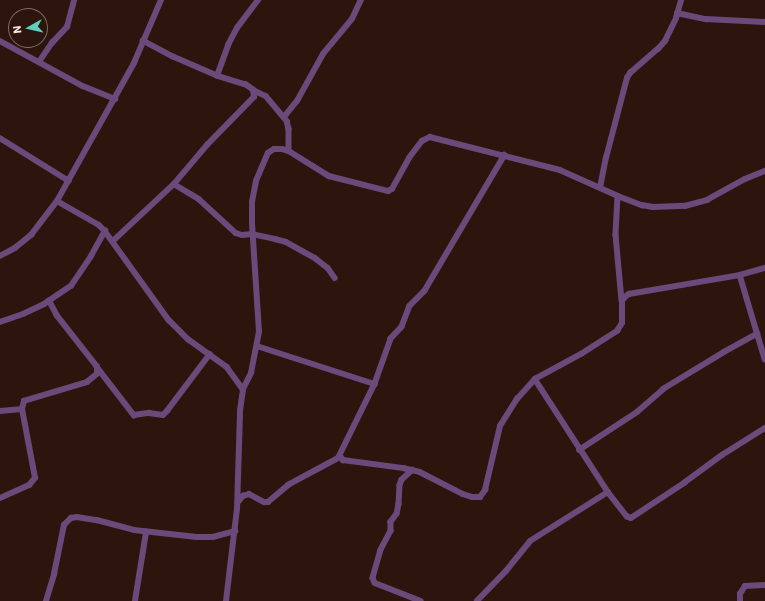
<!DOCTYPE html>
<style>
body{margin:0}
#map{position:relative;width:765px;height:601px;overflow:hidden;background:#2b150d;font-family:"IBM Plex Sans",sans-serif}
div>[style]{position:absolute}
.minor>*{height:5.5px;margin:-2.75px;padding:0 2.75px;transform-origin:2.75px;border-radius:2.75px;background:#6a4a7a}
span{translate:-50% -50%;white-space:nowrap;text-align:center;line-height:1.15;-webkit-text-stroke:4px #2b150d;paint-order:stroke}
.north{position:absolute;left:8px;top:8px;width:40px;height:40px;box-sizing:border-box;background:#2b150d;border:1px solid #7f6b63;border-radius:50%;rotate:262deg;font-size:11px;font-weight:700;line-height:16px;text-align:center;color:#fcebe5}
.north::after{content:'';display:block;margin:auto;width:14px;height:18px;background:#5dceb9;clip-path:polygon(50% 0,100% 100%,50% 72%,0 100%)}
</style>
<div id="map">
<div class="minor">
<div style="left:677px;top:13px;width:30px;rotate:12deg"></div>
<div style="left:706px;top:19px;width:59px;rotate:2.9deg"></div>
<div style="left:0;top:41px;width:94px;rotate:28.5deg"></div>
<div style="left:83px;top:86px;width:35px;rotate:22deg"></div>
<div style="left:39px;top:62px;width:23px;rotate:-56deg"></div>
<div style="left:52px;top:43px;width:22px;rotate:-47deg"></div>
<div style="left:67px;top:27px;width:28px;rotate:-75deg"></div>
<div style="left:217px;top:76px;width:33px;rotate:-70deg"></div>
<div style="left:228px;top:45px;width:19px;rotate:-62deg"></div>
<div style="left:237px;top:28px;width:35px;rotate:-53deg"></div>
<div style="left:253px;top:90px;width:14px;rotate:25deg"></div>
<div style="left:266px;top:96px;width:33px;rotate:50deg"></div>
<div style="left:287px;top:121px;width:8px;rotate:76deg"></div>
<div style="left:289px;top:129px;width:22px;rotate:90deg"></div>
<div style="left:284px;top:117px;width:21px;rotate:-51deg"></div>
<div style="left:297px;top:101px;width:54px;rotate:-61deg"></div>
<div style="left:323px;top:54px;width:45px;rotate:-50.4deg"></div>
<div style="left:352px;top:19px;width:21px;rotate:-65deg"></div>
<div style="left:0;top:138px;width:81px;rotate:31.9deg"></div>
<div style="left:505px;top:155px;width:158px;rotate:120.5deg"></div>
<div style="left:425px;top:291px;width:21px;rotate:135deg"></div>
<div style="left:410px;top:306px;width:22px;rotate:111deg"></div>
<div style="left:402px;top:327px;width:16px;rotate:133deg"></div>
<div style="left:391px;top:339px;width:48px;rotate:109.6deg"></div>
<div style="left:375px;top:384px;width:79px;rotate:116.2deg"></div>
<div style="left:340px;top:455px;width:6px;rotate:59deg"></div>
<div style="left:343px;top:460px;width:61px;rotate:7.6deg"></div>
<div style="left:403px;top:468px;width:17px;rotate:13deg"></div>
<div style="left:420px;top:472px;width:48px;rotate:27.1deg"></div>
<div style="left:463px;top:494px;width:9px;rotate:18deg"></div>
<div style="left:472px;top:497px;width:8px"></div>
<div style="left:480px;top:497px;width:9px;rotate:-54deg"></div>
<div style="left:485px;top:490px;width:66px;rotate:-76.8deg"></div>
<div style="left:500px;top:426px;width:32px;rotate:-58deg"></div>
<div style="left:517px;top:399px;width:27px;rotate:-48deg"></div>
<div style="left:535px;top:379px;width:52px;rotate:-28.5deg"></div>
<div style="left:581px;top:354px;width:43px;rotate:-32.6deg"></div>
<div style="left:617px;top:331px;width:9px;rotate:-58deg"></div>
<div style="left:622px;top:323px;width:22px;rotate:-90deg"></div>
<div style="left:622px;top:301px;width:5px;rotate:-53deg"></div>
<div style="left:625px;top:297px;width:5px;rotate:-37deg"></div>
<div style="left:629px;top:294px;width:113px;rotate:-9.7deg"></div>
<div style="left:740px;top:275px;width:26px;rotate:-16deg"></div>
<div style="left:174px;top:184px;width:29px;rotate:31deg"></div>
<div style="left:199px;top:199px;width:50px;rotate:42.6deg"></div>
<div style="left:236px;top:233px;width:6px;rotate:18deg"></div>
<div style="left:242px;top:235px;width:10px;rotate:-6deg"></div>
<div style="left:252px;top:234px;width:24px;rotate:12deg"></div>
<div style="left:275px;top:239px;width:11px;rotate:15deg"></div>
<div style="left:286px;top:242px;width:33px;rotate:29deg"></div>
<div style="left:315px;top:258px;width:16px;rotate:38deg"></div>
<div style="left:328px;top:268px;width:12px;rotate:55deg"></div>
<div style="left:600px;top:188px;width:31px;rotate:-79deg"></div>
<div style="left:606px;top:158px;width:83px;rotate:-75.3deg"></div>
<div style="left:627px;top:78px;width:6px;rotate:-59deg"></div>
<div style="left:630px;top:73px;width:37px;rotate:-41deg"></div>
<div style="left:658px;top:49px;width:11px;rotate:-49deg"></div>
<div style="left:665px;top:41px;width:25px;rotate:-64deg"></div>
<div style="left:676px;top:18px;width:19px;rotate:-74deg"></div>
<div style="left:618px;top:196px;width:39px;rotate:93deg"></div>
<div style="left:616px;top:235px;width:66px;rotate:84.8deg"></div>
<div style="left:57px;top:201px;width:48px;rotate:29.7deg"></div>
<div style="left:99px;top:225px;width:8px;rotate:45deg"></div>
<div style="left:105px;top:231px;width:110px;rotate:54.3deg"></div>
<div style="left:169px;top:320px;width:27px;rotate:45deg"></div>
<div style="left:188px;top:339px;width:48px;rotate:35.7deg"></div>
<div style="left:227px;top:367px;width:27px;rotate:54deg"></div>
<div style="left:113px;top:241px;width:83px;rotate:-43.1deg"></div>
<div style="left:174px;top:184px;width:51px;rotate:-49.8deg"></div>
<div style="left:207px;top:145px;width:67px;rotate:-45.6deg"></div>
<div style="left:254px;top:97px;width:7px;rotate:-98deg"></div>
<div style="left:253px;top:90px;width:9px;rotate:-144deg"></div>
<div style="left:246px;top:85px;width:30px;rotate:-163deg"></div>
<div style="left:217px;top:76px;width:48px;rotate:-156.6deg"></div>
<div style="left:173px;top:57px;width:34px;rotate:-152deg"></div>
<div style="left:0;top:256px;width:17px;rotate:-28deg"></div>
<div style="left:15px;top:248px;width:21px;rotate:-39deg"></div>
<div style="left:31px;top:235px;width:43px;rotate:-52.6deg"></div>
<div style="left:57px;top:201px;width:158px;rotate:-60.8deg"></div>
<div style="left:134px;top:63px;width:69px;rotate:-66.8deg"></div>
<div style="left:740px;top:275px;width:88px;rotate:73.4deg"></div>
<div style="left:0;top:322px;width:24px;rotate:-19deg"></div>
<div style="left:23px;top:314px;width:23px;rotate:-25deg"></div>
<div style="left:44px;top:304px;width:32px;rotate:-34deg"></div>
<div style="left:71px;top:286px;width:36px;rotate:-56deg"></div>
<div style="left:91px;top:256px;width:29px;rotate:-61deg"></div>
<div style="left:257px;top:346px;width:124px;rotate:17.9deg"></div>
<div style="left:97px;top:367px;width:61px;rotate:52.4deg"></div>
<div style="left:134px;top:415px;width:15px;rotate:-8deg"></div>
<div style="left:149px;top:413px;width:14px;rotate:8deg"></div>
<div style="left:163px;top:415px;width:6px;rotate:-45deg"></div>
<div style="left:167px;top:411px;width:71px;rotate:-53deg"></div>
<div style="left:535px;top:379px;width:135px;rotate:57.1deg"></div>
<div style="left:608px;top:492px;width:31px;rotate:52deg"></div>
<div style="left:627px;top:516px;width:4px;rotate:27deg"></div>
<div style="left:631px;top:518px;width:64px;rotate:-33.4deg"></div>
<div style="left:684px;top:483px;width:47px;rotate:-36.4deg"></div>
<div style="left:722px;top:455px;width:51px;rotate:-32.1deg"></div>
<div style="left:0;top:411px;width:22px;rotate:-5deg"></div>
<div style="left:22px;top:409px;width:8px;rotate:-76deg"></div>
<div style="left:24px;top:401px;width:66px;rotate:-16.8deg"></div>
<div style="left:87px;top:382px;width:13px;rotate:-39deg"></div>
<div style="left:97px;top:374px;width:7px;rotate:-90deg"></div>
<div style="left:97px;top:367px;width:65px;rotate:-128.1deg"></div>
<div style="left:57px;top:316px;width:17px;rotate:-118deg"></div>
<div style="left:579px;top:450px;width:69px;rotate:-33.2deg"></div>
<div style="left:637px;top:412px;width:35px;rotate:-41deg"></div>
<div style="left:663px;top:389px;width:71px;rotate:-31.2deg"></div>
<div style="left:724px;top:352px;width:38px;rotate:-29deg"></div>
<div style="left:413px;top:470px;width:15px;rotate:138deg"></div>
<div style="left:402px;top:480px;width:5px;rotate:112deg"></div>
<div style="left:400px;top:485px;width:19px;rotate:93deg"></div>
<div style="left:399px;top:504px;width:10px;rotate:101deg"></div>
<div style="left:397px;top:514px;width:10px;rotate:127deg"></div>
<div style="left:391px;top:522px;width:9px;rotate:90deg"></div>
<div style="left:391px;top:531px;width:21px;rotate:118deg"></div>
<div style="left:381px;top:550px;width:29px;rotate:106deg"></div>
<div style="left:373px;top:578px;width:5px;rotate:68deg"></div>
<div style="left:375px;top:583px;width:49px;rotate:21.4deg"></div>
<div style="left:0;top:498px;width:32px;rotate:-24deg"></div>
<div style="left:29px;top:485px;width:9px;rotate:-49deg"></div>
<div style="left:35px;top:478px;width:70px;rotate:-100.7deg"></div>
<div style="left:238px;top:502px;width:8px;rotate:-50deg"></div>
<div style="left:243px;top:496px;width:6px;rotate:-18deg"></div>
<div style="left:249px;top:494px;width:17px;rotate:28deg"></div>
<div style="left:264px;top:502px;width:4px"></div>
<div style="left:268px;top:502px;width:26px;rotate:-40deg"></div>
<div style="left:288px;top:485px;width:59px;rotate:-28.3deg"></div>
<div style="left:46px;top:601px;width:28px;rotate:-73deg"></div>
<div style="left:54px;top:574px;width:50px;rotate:-78.5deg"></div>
<div style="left:64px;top:525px;width:10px;rotate:-45deg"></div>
<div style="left:71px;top:518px;width:6px;rotate:-9deg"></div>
<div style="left:77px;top:517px;width:20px;rotate:9deg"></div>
<div style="left:97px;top:520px;width:38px;rotate:15deg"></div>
<div style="left:134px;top:530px;width:63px;rotate:6.3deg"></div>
<div style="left:197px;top:537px;width:16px"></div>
<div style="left:213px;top:537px;width:23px;rotate:-15deg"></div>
<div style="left:135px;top:601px;width:70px;rotate:-80.9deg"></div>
<div style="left:226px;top:601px;width:93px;rotate:-83.2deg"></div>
<div style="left:237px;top:509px;width:98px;rotate:-88.2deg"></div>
<div style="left:240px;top:411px;width:22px;rotate:-82deg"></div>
<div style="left:243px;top:389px;width:18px;rotate:-63deg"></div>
<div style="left:251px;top:373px;width:42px;rotate:-79deg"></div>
<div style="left:259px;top:332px;width:109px;rotate:-93.7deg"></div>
<div style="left:252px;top:223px;width:21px;rotate:-90deg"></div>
<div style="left:252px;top:202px;width:21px;rotate:-79deg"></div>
<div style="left:256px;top:181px;width:30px;rotate:-67deg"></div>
<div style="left:268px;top:153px;width:7px;rotate:-34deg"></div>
<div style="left:274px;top:149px;width:8px"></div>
<div style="left:282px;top:149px;width:7px;rotate:16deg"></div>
<div style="left:289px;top:151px;width:47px;rotate:32deg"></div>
<div style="left:329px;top:176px;width:61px;rotate:14.3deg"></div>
<div style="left:388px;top:191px;width:4px;rotate:-27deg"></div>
<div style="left:392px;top:189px;width:35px;rotate:-61deg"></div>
<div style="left:409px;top:158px;width:21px;rotate:-53deg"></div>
<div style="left:422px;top:141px;width:9px;rotate:-27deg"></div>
<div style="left:430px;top:137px;width:134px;rotate:14.2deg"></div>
<div style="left:560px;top:170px;width:64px;rotate:24.1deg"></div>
<div style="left:618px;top:196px;width:26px;rotate:21deg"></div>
<div style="left:642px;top:205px;width:11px;rotate:10deg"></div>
<div style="left:653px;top:207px;width:32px;rotate:-2deg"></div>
<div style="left:685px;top:206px;width:23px;rotate:-15deg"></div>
<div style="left:707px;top:200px;width:43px;rotate:-28.9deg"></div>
<div style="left:745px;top:179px;width:22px;rotate:-22deg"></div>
<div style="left:477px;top:601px;width:42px;rotate:-46deg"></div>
<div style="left:506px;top:571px;width:38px;rotate:-51deg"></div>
<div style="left:530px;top:541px;width:92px;rotate:-32.1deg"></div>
<div style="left:740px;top:601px;width:7px;rotate:-90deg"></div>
<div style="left:740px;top:594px;width:9px;rotate:-58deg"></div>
<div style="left:745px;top:586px;width:20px;rotate:-3deg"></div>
</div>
<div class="north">N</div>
</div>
